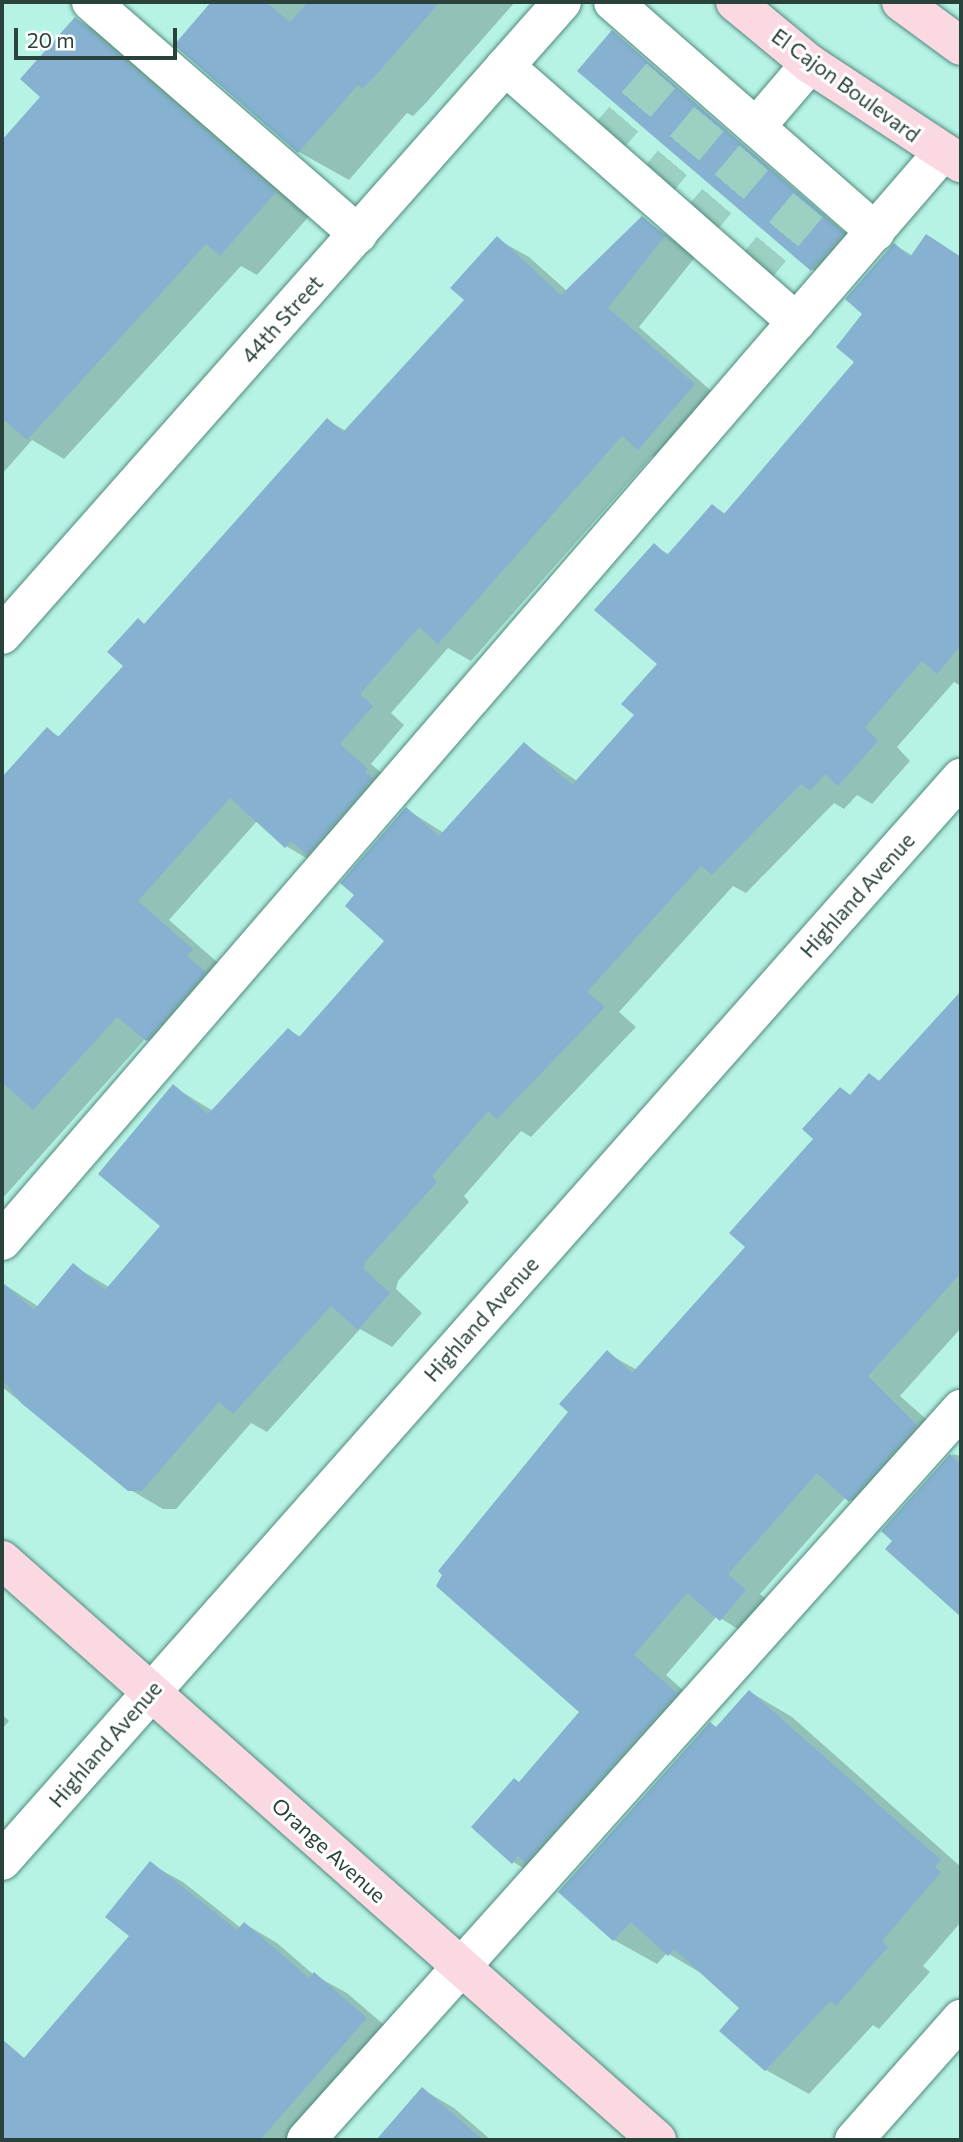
<!DOCTYPE html>
<style>
body{margin:0}
#map{position:relative;width:963px;height:2142px;overflow:hidden;background:#b7f3e5;font-family:Commissioner,sans-serif}
div>[style]{position:absolute}
.shadow>*{inset:0;background:#0003}
.building>*{inset:0;background:#86b1d0}
.minor-tunnel>*{height:38px;margin-top:-19px;transform-origin:0;background:repeating-linear-gradient(90deg,#9bd0c3 0 38px,transparent 0 57px)}
.roads{filter:drop-shadow(0 0 2px #50897d) drop-shadow(0 0 2px #50897d)}
.minor>*{height:38px;margin:-19px;padding:0 19px;transform-origin:19px;border-radius:19px;background:#fff}
.major>*{height:38px;margin:-19px;padding:0 19px;transform-origin:19px;border-radius:19px;background:#fbd9e3}
span{translate:-50% -50%;white-space:nowrap;text-align:center;line-height:1.15;-webkit-text-stroke:6px #fff;paint-order:stroke}
.street-label{font-size:21px;color:#29423c}
.frame{position:absolute;inset:0;border:4px solid #29423c;pointer-events:none}
.scale{position:absolute;left:14px;top:28px;width:163px;height:32px;box-sizing:border-box;border:4px solid #29423c;border-top:0;padding-left:9px;font-size:21px;line-height:24px;white-space:nowrap;color:#29423c;-webkit-text-stroke:5px #fff;paint-order:stroke}
</style>
<div id="map">
<div class="shadow">
<div style="clip-path:polygon(213px 2px,515px 2px,425px 104px,413px 116px,407px 113px,349px 180px,299px 152px,176px 45px)"></div>
<div style="clip-path:polygon(76px 19px,111px 39px,311px 214px,257px 275px,241px 266px,64px 459px,32px 440px,2px 474px,2px 143px,43px 96px)"></div>
<div style="clip-path:polygon(612px 32px,856px 242px,826px 277px,812px 269px)"></div>
<div style="clip-path:polygon(642px 218px,696px 256px,639px 327px,726px 404px,671px 467px,652px 456px,471px 661px,448px 648px,391px 713px,404px 725px,371px 764px,399px 788px,318px 865px,286px 846px,257px 821px,169px 920px,224px 968px,178px 1058px,145px 1039px,2px 1199px,2px 781px,47px 730px,60px 737px,126px 666px,138px 620px,146px 625px,327px 420px,346px 431px,466px 300px,497px 239px,529px 257px,567px 291px)"></div>
<div style="clip-path:polygon(927px 237px,961px 257px,961px 686px,954px 682px,897px 747px,910px 761px,872px 804px,857px 795px,844px 809px,834px 803px,746px 893px,733px 886px,619px 1012px,636px 1027px,531px 1137px,521px 1131px,464px 1196px,469px 1202px,398px 1281px,396px 1289px,422px 1313px,392px 1347px,360px 1329px,267px 1432px,251px 1423px,176px 1509px,163px 1509px,129px 1489px,2px 1387px,2px 1283px,39px 1307px,74px 1266px,109px 1287px,162px 1226px,174px 1087px,213px 1111px,288px 1030px,301px 1037px,387px 941px,356px 895px,406px 809px,444px 833px,524px 744px,577px 781px,636px 714px,660px 664px,654px 546px,670px 555px,713px 506px,726px 514px,857px 362px,865px 314px,895px 245px,913px 256px)"></div>
<div style="clip-path:polygon(961px 993px,961px 1328px,900px 1396px,952px 1442px,883px 1519px,846px 1497px,760px 1594px,779px 1610px,754px 1639px,717px 1616px,666px 1675px,709px 1713px,546px 1881px,513px 1862px,521px 1783px,582px 1712px,571px 1412px,607px 1353px,637px 1370px,747px 1246px,816px 1139px,840px 1089px,852px 1096px,870px 1075px,881px 1082px)"></div>
<div style="clip-path:polygon(953px 1454px,961px 1456px,961px 1613px,887px 1549px,895px 1541px,884px 1531px)"></div>
<div style="clip-path:polygon(750px 1692px,792px 1717px,961px 1867px,961px 1922px,923px 1966px,930px 1972px,879px 2029px,873px 2025px,809px 2094px,766px 2070px,721px 2030px,741px 2007px,706px 1976px,667px 1953px,657px 1964px,614px 1940px,560px 1892px,711px 1724px,718px 1728px)"></div>
<div style="clip-path:polygon(2px 1714px,9px 1721px,2px 1729px)"></div>
<div style="clip-path:polygon(150px 1864px,183px 1882px,241px 1928px,245px 1924px,277px 1943px,314px 1975px,347px 1993px,398px 2037px,308px 2140px,2px 2140px,2px 2069px,16px 2053px,26px 2059px,132px 1936px)"></div>
<div style="clip-path:polygon(422px 2089px,454px 2108px,491px 2140px,378px 2140px)"></div>
</div>
<div class="building">
<div style="clip-path:polygon(211px 2px,266px 2px,290px 22px,308px 2px,440px 2px,376px 75px,362px 89px,358px 85px,298px 153px,174px 45px)"></div>
<div style="clip-path:polygon(75px 17px,276px 192px,220px 256px,206px 244px,27px 440px,2px 418px,2px 140px,40px 97px,20px 79px)"></div>
<div style="clip-path:polygon(612px 30px,844px 233px,811px 271px,577px 71px)"></div>
<div style="clip-path:polygon(642px 216px,665px 236px,608px 308px,695px 384px,638px 450px,622px 436px,438px 644px,419px 627px,360px 694px,373px 706px,340px 744px,368px 769px,365px 772px,373px 778px,307px 855px,291px 841px,285px 848px,230px 798px,138px 901px,193px 949px,187px 956px,206px 972px,146px 1041px,117px 1017px,33px 1110px,2px 1082px,2px 777px,47px 727px,58px 737px,123px 666px,107px 652px,138px 618px,144px 624px,327px 418px,343px 432px,464px 300px,450px 288px,497px 236px,561px 295px)"></div>
<div style="clip-path:polygon(926px 234px,961px 257px,961px 645px,937px 674px,922px 661px,865px 727px,878px 741px,838px 786px,825px 774px,810px 791px,801px 784px,712px 875px,701px 866px,587px 992px,605px 1007px,497px 1119px,488px 1111px,432px 1176px,437px 1182px,365px 1262px,364px 1269px,390px 1293px,358px 1330px,331px 1306px,233px 1414px,219px 1402px,142px 1491px,128px 1491px,21px 1403px,2px 1379px,2px 1282px,34px 1310px,73px 1263px,105px 1290px,160px 1226px,98px 1174px,173px 1084px,208px 1114px,288px 1028px,299px 1037px,384px 941px,345px 906px,354px 895px,340px 883px,406px 807px,439px 836px,524px 742px,572px 785px,634px 715px,621px 704px,657px 664px,594px 610px,654px 543px,667px 555px,712px 504px,724px 514px,854px 362px,836px 347px,862px 314px,845px 299px,894px 243px,910px 257px)"></div>
<div style="clip-path:polygon(961px 991px,961px 1273px,868px 1376px,917px 1425px,849px 1502px,817px 1473px,728px 1574px,746px 1590px,720px 1621px,687px 1593px,634px 1655px,677px 1693px,525px 1863px,518px 1856px,512px 1864px,471px 1827px,514px 1778px,519px 1782px,579px 1712px,436px 1586px,442px 1575px,438px 1571px,568px 1412px,559px 1404px,607px 1350px,632px 1373px,745px 1247px,729px 1233px,813px 1139px,802px 1129px,840px 1087px,850px 1095px,869px 1073px,879px 1081px)"></div>
<div style="clip-path:polygon(950px 1454px,961px 1464px,961px 1617px,885px 1549px,892px 1541px,881px 1531px)"></div>
<div style="clip-path:polygon(749px 1690px,941px 1860px,935px 1867px,941px 1872px,882px 1941px,888px 1947px,836px 2006px,830px 2001px,765px 2071px,719px 2031px,739px 2008px,674px 1949px,668px 1956px,631px 1922px,613px 1941px,558px 1892px,710px 1722px,716px 1727px)"></div>
<div style="clip-path:polygon(150px 1861px,237px 1930px,244px 1922px,309px 1978px,314px 1972px,367px 2018px,260px 2140px,2px 2140px,2px 2039px,24px 2058px,129px 1936px,105px 1917px)"></div>
<div style="clip-path:polygon(422px 2087px,483px 2140px,376px 2140px)"></div>
</div>
<div class="minor-tunnel">
<div style="left:599px;top:148px;width:120px;rotate:-49.4deg"></div>
<div style="left:648px;top:192px;width:120px;rotate:-50.1deg"></div>
<div style="left:692px;top:230px;width:120px;rotate:-49.4deg"></div>
<div style="left:747px;top:278px;width:120px;rotate:-50.1deg"></div>
</div>
<div class="roads">
<div class="minor">
<div style="left:91px;top:2px;width:354px;rotate:41deg"></div>
<div style="left:613px;top:2px;width:349px;rotate:41.2deg"></div>
<div style="left:505px;top:66px;width:388px;rotate:41.3deg"></div>
<div style="left:756px;top:127px;width:83px;rotate:-49.4deg"></div>
<div style="left:2px;top:635px;width:845px;rotate:-48.5deg"></div>
<div style="left:2px;top:1241px;width:1438px;rotate:-49.17deg"></div>
<div style="left:2px;top:1861px;width:1447px;rotate:-48.48deg"></div>
<div style="left:306px;top:2140px;width:982px;rotate:-48.14deg"></div>
<div style="left:854px;top:2140px;width:162px;rotate:-48.5deg"></div>
</div>
<div class="major">
<div style="left:735px;top:2px;width:97px;rotate:39.6deg"></div>
<div style="left:810px;top:64px;width:181px;rotate:33.3deg"></div>
<div style="left:901px;top:2px;width:74px;rotate:36.3deg"></div>
<div style="left:2px;top:1560px;width:875px;rotate:41.52deg"></div>
</div>
</div>
<div class="street-label">
<span style="left:846px;top:85px;rotate:36deg">El Cajon Boulevard</span>
<span style="left:282px;top:319px;rotate:-48deg">44th Street</span>
<span style="left:857px;top:895px;rotate:-48deg">Highland Avenue</span>
<span style="left:481px;top:1319px;rotate:-48deg">Highland Avenue</span>
<span style="left:105px;top:1744px;rotate:-49deg">Highland Avenue</span>
<span style="left:329px;top:1850px;rotate:42deg">Orange Avenue</span>
</div>
<div class="frame"></div>
<div class="scale">20 m</div>
</div>
